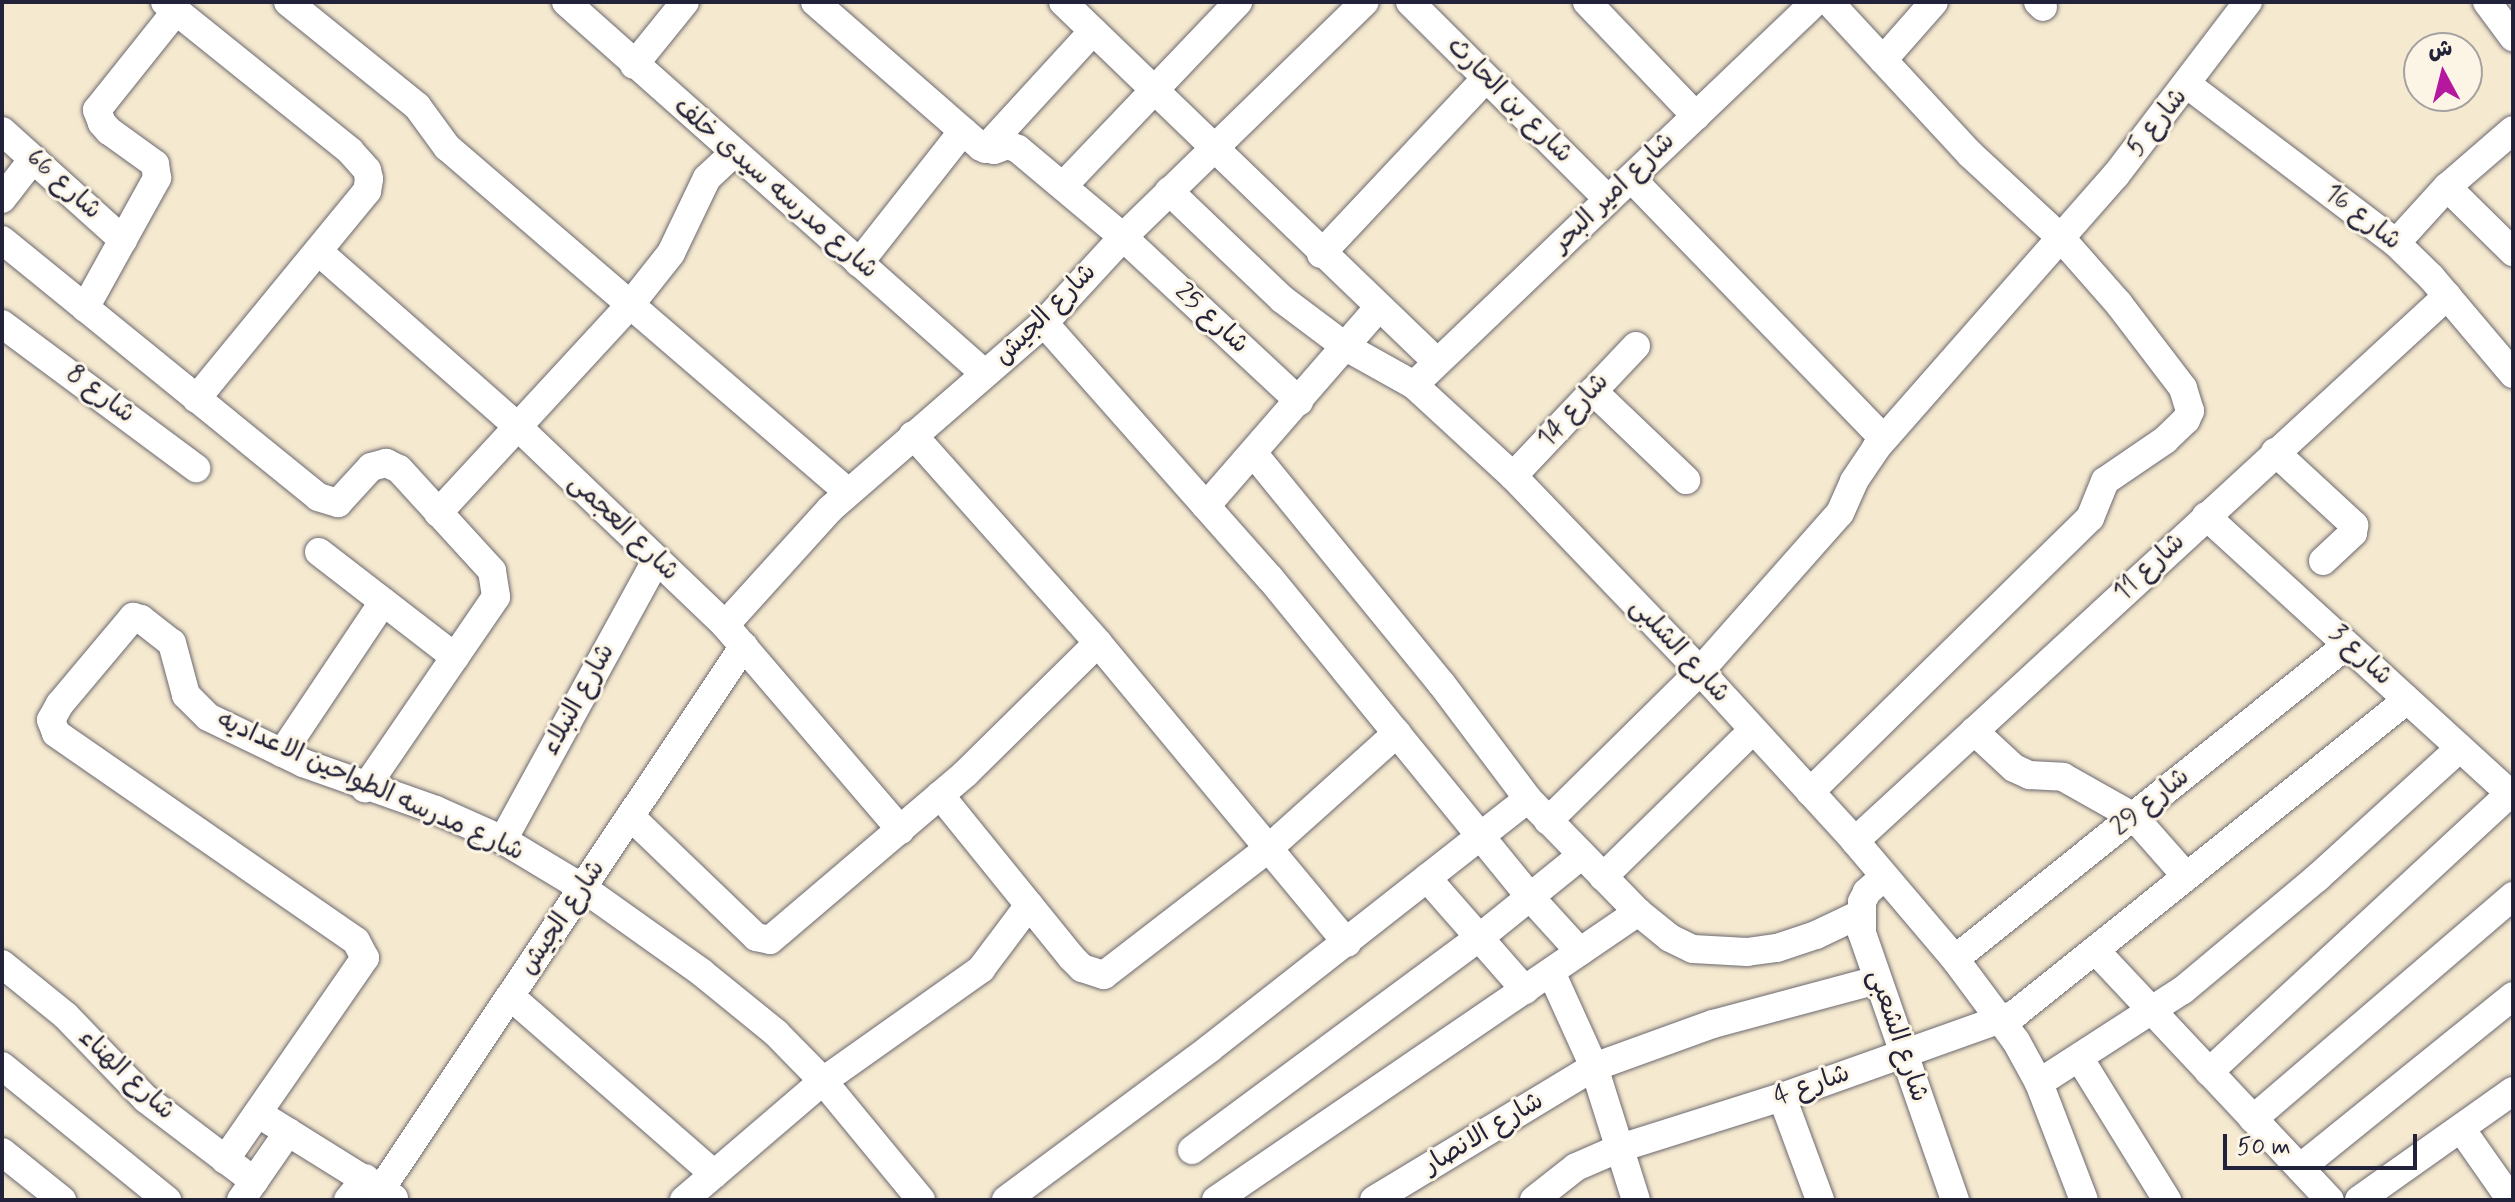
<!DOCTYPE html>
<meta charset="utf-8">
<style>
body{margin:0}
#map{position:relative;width:2515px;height:1202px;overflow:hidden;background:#f5e9cf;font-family:Mynerve,"Playpen Sans Arabic",sans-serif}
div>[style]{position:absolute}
.roads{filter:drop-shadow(0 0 2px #6c686f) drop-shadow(0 0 2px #6c686f)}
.minor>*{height:28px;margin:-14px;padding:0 14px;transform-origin:14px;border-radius:14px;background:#fff}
span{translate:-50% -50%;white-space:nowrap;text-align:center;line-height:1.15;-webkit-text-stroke:6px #fcf5e5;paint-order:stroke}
.street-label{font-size:26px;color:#22223b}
.frame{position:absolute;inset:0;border:4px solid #22223b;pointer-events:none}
.north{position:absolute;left:2403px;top:32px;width:80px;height:80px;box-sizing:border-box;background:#fcf5e5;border:2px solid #a5a1a1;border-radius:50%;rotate:353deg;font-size:22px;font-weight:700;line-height:32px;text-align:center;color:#22223b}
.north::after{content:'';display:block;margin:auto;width:28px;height:36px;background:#b5179e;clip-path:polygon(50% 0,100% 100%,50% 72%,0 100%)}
.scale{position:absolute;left:2223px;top:1134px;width:194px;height:36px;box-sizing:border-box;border:4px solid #22223b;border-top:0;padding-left:10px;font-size:24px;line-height:28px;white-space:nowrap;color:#22223b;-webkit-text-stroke:6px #fcf5e5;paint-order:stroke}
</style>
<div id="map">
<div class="roads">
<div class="minor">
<div style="left:165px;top:2px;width:238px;rotate:38.8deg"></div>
<div style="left:350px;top:151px;width:25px;rotate:48deg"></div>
<div style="left:367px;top:170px;width:9px;rotate:77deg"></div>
<div style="left:369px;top:179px;width:12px;rotate:99deg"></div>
<div style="left:367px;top:191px;width:269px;rotate:129.4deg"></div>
<div style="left:288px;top:2px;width:166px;rotate:38.9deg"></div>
<div style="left:417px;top:106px;width:51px;rotate:53.8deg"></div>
<div style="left:447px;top:147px;width:529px;rotate:40.71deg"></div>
<div style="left:566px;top:2px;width:560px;rotate:41.6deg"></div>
<div style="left:815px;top:2px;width:220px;rotate:41.1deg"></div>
<div style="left:981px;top:147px;width:13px;rotate:13deg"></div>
<div style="left:994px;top:150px;width:15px;rotate:-20deg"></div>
<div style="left:1008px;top:145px;width:11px;rotate:22deg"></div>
<div style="left:1018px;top:149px;width:137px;rotate:40deg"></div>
<div style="left:1123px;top:237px;width:241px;rotate:43deg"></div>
<div style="left:1063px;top:2px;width:519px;rotate:43.91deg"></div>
<div style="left:1410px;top:2px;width:279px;rotate:44.9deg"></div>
<div style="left:1587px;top:2px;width:158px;rotate:46.3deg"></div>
<div style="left:2038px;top:2px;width:7px;rotate:45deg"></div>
<div style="left:2487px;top:2px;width:44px;rotate:53.4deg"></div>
<div style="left:1883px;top:60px;width:77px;rotate:-48.7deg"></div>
<div style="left:634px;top:65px;width:81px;rotate:-51deg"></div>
<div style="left:2188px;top:85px;width:261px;rotate:37.2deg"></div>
<div style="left:2396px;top:243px;width:49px;rotate:44.2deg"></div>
<div style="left:2431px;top:277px;width:127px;rotate:49.8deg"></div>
<div style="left:2px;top:131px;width:163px;rotate:42deg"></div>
<div style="left:985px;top:149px;width:160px;rotate:-47.5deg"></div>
<div style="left:1631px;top:178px;width:363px;rotate:45.9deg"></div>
<div style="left:1063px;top:186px;width:254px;rotate:-46.4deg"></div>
<div style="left:2447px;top:187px;width:93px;rotate:44.6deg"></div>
<div style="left:1169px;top:191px;width:156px;rotate:43.7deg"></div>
<div style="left:1282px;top:299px;width:80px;rotate:36.9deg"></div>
<div style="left:1346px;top:347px;width:78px;rotate:29.2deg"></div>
<div style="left:1414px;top:385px;width:134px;rotate:42.6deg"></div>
<div style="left:1513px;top:476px;width:270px;rotate:46.2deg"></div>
<div style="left:1700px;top:671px;width:230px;rotate:47.6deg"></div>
<div style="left:1855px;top:841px;width:155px;rotate:49.7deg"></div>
<div style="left:1955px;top:959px;width:102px;rotate:53.4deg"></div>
<div style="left:2016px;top:1041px;width:48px;rotate:61.3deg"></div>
<div style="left:2039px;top:1083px;width:125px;rotate:69deg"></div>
<div style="left:2px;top:199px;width:51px;rotate:-52.2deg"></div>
<div style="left:2px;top:240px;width:407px;rotate:39.1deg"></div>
<div style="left:318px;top:497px;width:21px;rotate:17deg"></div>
<div style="left:338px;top:503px;width:49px;rotate:-47.5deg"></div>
<div style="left:371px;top:467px;width:16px;rotate:-15deg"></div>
<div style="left:386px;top:463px;width:14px;rotate:25deg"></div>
<div style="left:399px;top:469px;width:138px;rotate:47.6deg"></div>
<div style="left:492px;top:571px;width:26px;rotate:81deg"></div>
<div style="left:496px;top:597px;width:232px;rotate:124.4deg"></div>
<div style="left:2396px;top:243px;width:76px;rotate:-47.7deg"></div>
<div style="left:2447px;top:187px;width:87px;rotate:-40.8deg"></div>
<div style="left:319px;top:252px;width:262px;rotate:41.3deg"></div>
<div style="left:516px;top:425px;width:289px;rotate:43.7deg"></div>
<div style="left:725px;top:625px;width:270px;rotate:49.4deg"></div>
<div style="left:1321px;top:254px;width:241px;rotate:-46.8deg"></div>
<div style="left:859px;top:263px;width:168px;rotate:-51.8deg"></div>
<div style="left:85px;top:308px;width:149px;rotate:-61deg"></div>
<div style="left:157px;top:178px;width:14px;rotate:-98deg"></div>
<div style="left:155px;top:164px;width:57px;rotate:-144.3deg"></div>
<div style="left:109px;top:131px;width:11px;rotate:-131deg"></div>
<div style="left:102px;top:123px;width:14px;rotate:-111deg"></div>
<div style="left:97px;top:110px;width:127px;rotate:-51.4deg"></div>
<div style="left:1044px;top:323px;width:341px;rotate:48.5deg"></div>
<div style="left:1270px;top:578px;width:412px;rotate:50.8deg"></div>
<div style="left:1530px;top:897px;width:74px;rotate:47.7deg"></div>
<div style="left:2px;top:324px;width:242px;rotate:36.6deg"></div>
<div style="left:1414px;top:385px;width:555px;rotate:-43.68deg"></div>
<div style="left:1593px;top:391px;width:129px;rotate:43.7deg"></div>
<div style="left:913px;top:435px;width:278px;rotate:48.3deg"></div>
<div style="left:1098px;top:643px;width:390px;rotate:50.3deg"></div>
<div style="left:2275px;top:452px;width:108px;rotate:42.7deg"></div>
<div style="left:2354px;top:525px;width:8px;rotate:97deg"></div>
<div style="left:2353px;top:533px;width:41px;rotate:137deg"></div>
<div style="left:1254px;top:454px;width:296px;rotate:50.8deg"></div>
<div style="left:1441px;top:683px;width:145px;rotate:53.1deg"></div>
<div style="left:1528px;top:799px;width:158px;rotate:45.8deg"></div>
<div style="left:1638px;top:912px;width:41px;rotate:39.1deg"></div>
<div style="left:1670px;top:938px;width:25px;rotate:26deg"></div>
<div style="left:1693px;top:949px;width:54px;rotate:3.2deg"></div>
<div style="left:1747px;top:952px;width:30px;rotate:-8deg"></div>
<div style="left:1777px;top:948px;width:41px;rotate:-18.4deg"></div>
<div style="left:1816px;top:935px;width:49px;rotate:-25.5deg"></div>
<div style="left:1513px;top:476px;width:179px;rotate:-46.6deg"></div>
<div style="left:1206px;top:506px;width:262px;rotate:-49deg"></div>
<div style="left:438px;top:513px;width:283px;rotate:-47.3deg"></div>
<div style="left:630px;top:305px;width:66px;rotate:-51.7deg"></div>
<div style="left:671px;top:253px;width:83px;rotate:-64.4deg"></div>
<div style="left:707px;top:178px;width:35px;rotate:-43deg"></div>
<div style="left:2206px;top:516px;width:416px;rotate:42.4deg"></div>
<div style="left:319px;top:552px;width:172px;rotate:37.7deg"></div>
<div style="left:725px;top:625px;width:156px;rotate:-47.8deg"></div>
<div style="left:830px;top:509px;width:284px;rotate:-41deg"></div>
<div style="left:1044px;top:323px;width:117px;rotate:-47.4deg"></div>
<div style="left:1123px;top:237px;width:337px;rotate:-44.2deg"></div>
<div style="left:1974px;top:731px;width:54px;rotate:42.8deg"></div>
<div style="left:2014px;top:768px;width:17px;rotate:25deg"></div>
<div style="left:2029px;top:775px;width:34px;rotate:3deg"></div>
<div style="left:2063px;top:777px;width:81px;rotate:29.4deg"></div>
<div style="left:2134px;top:817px;width:79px;rotate:48.6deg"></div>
<div style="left:282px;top:753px;width:182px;rotate:-56.2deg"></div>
<div style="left:1810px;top:792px;width:392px;rotate:-44.4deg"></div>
<div style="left:2090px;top:518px;width:40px;rotate:-68deg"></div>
<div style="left:2105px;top:481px;width:73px;rotate:-34.3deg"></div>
<div style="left:2165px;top:440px;width:29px;rotate:-44deg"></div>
<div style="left:2186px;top:420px;width:10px;rotate:-66deg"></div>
<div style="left:2190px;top:411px;width:24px;rotate:-107deg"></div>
<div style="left:2183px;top:388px;width:106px;rotate:-127.3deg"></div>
<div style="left:2119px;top:304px;width:88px;rotate:-131.3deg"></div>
<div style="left:2061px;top:238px;width:124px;rotate:-137.3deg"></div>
<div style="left:1970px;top:154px;width:207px;rotate:-132.8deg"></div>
<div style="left:940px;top:795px;width:208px;rotate:51deg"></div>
<div style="left:1071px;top:957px;width:16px;rotate:45deg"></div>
<div style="left:1082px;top:968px;width:23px;rotate:18deg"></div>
<div style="left:1104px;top:975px;width:208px;rotate:-37.6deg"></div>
<div style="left:1269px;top:848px;width:172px;rotate:-41.9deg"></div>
<div style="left:631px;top:817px;width:173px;rotate:43.8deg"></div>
<div style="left:756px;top:937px;width:14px;rotate:12deg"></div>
<div style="left:770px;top:940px;width:257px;rotate:-40.4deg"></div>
<div style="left:966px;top:773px;width:185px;rotate:-44.6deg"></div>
<div style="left:1548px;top:821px;width:214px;rotate:-44.6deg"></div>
<div style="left:1700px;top:671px;width:211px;rotate:-48.5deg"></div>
<div style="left:1840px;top:513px;width:35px;rotate:-66deg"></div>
<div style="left:1854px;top:481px;width:40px;rotate:-56deg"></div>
<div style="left:1876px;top:448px;width:363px;rotate:-48.7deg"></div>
<div style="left:2116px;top:175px;width:218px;rotate:-52.7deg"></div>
<div style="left:503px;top:840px;width:319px;rotate:-61.3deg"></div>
<div style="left:1855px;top:841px;width:805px;rotate:-42.63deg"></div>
<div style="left:1603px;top:877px;width:210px;rotate:-44.4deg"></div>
<div style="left:1884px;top:877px;width:23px;rotate:139deg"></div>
<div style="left:1867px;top:892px;width:11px;rotate:117deg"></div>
<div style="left:1862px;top:902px;width:31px;rotate:90deg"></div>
<div style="left:1862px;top:933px;width:283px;rotate:70.8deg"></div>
<div style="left:1427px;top:878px;width:149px;rotate:48.8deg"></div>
<div style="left:2095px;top:950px;width:343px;rotate:46.8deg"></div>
<div style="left:1955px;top:959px;width:502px;rotate:-38.7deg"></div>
<div style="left:2px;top:964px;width:82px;rotate:39.1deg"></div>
<div style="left:66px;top:1016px;width:115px;rotate:46.1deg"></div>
<div style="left:146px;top:1099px;width:136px;rotate:37.2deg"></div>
<div style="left:1551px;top:972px;width:104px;rotate:65.6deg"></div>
<div style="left:1594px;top:1067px;width:139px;rotate:72.5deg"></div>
<div style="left:510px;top:996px;width:271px;rotate:41.1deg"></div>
<div style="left:2080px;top:1059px;width:166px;rotate:58.3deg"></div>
<div style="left:2px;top:1066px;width:213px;rotate:39.1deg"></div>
<div style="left:2209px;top:1072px;width:410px;rotate:-42.8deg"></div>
<div style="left:2039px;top:1083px;width:171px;rotate:-32.9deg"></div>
<div style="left:2183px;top:990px;width:175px;rotate:-39.9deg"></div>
<div style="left:2317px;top:878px;width:193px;rotate:-42.3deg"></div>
<div style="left:1782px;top:1097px;width:110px;rotate:69.7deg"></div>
<div style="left:259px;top:1114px;width:159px;rotate:31.9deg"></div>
<div style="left:2253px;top:1119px;width:343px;rotate:-40.6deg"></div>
<div style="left:2462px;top:1130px;width:85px;rotate:55deg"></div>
<div style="left:1192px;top:1150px;width:357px;rotate:-36.5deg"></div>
<div style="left:1479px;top:938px;width:132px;rotate:-38.9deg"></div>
<div style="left:2px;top:1152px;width:77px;rotate:38.7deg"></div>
<div style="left:225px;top:1160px;width:246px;rotate:-55.3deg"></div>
<div style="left:365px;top:958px;width:19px;rotate:-118deg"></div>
<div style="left:356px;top:941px;width:365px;rotate:-145.3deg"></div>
<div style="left:56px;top:733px;width:14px;rotate:-111deg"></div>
<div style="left:51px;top:720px;width:18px;rotate:-61deg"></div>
<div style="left:60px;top:704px;width:114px;rotate:-50deg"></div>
<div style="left:133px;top:617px;width:8px;rotate:14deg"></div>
<div style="left:141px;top:619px;width:39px;rotate:38deg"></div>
<div style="left:172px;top:643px;width:54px;rotate:74.9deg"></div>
<div style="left:186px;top:695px;width:31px;rotate:45deg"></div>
<div style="left:208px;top:717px;width:106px;rotate:25.8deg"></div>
<div style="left:303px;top:763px;width:141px;rotate:19.5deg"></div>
<div style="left:436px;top:810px;width:73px;rotate:24.1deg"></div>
<div style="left:503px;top:840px;width:93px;rotate:31deg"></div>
<div style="left:583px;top:888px;width:145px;rotate:35.4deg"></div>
<div style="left:701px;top:972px;width:97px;rotate:39.1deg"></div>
<div style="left:776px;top:1033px;width:67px;rotate:45.6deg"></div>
<div style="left:823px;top:1081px;width:154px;rotate:50.5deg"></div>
<div style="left:2300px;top:1168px;width:274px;rotate:-38.9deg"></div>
<div style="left:381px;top:1189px;width:653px;rotate:-56.24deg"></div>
<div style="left:241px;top:1200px;width:83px;rotate:-55.3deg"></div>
<div style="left:348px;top:1200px;width:28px;rotate:-51deg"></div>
<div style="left:684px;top:1200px;width:183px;rotate:-40.6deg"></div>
<div style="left:823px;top:1081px;width:194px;rotate:-35.3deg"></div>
<div style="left:981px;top:969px;width:80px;rotate:-53.1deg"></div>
<div style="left:1006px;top:1200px;width:253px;rotate:-36.6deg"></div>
<div style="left:1209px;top:1049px;width:405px;rotate:-38.1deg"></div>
<div style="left:1216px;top:1200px;width:511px;rotate:-34.31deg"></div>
<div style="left:1374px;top:1200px;width:257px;rotate:-31.2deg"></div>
<div style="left:1594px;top:1067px;width:127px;rotate:-19.9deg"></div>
<div style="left:1713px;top:1024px;width:170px;rotate:-15deg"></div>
<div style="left:1534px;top:1200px;width:53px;rotate:-38.2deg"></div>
<div style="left:1576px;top:1167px;width:48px;rotate:-23.4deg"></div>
<div style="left:1620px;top:1148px;width:170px;rotate:-17.5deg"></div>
<div style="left:1782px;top:1097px;width:247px;rotate:-19.6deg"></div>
<div style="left:2015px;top:1014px;width:502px;rotate:-38.7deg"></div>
<div style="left:2359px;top:1200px;width:189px;rotate:-35.3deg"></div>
</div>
</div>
<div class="street-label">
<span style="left:1509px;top:101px;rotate:45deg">شارع بن الحارث</span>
<span style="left:2158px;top:123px;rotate:-51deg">شارع 5</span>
<span style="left:63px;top:185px;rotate:42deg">شارع 66</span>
<span style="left:775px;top:189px;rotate:41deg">شارع مدرسه سيدى خلف</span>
<span style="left:1614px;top:193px;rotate:-44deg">شارع امير البحر</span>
<span style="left:2362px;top:218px;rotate:38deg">شارع 16</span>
<span style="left:1046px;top:315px;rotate:-45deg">شارع الجيش</span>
<span style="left:1211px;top:319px;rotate:43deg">شارع 25</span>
<span style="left:100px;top:395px;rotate:37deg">شارع 8</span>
<span style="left:1574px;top:411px;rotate:-47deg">شارع 14</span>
<span style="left:623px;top:528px;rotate:44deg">شارع العجمى</span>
<span style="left:2150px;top:568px;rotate:-43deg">شارع 11</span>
<span style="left:1679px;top:651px;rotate:47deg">شارع الشلبى</span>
<span style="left:2360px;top:656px;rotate:43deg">شارع 3</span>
<span style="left:579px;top:700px;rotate:-61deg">شارع النبلاء</span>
<span style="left:370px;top:787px;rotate:24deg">شارع مدرسه الطواحين الاعداديه</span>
<span style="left:2151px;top:803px;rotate:-39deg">شارع 29</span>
<span style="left:563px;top:918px;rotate:-56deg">شارع الجيش</span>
<span style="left:1897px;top:1036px;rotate:71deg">شارع الشعبى</span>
<span style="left:126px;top:1075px;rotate:43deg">شارع الهناء</span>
<span style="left:1812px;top:1086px;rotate:-19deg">شارع 4</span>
<span style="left:1484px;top:1134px;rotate:-31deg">شارع الانصار</span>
</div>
<div class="frame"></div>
<div class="north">ش</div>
<div class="scale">50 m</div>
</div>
